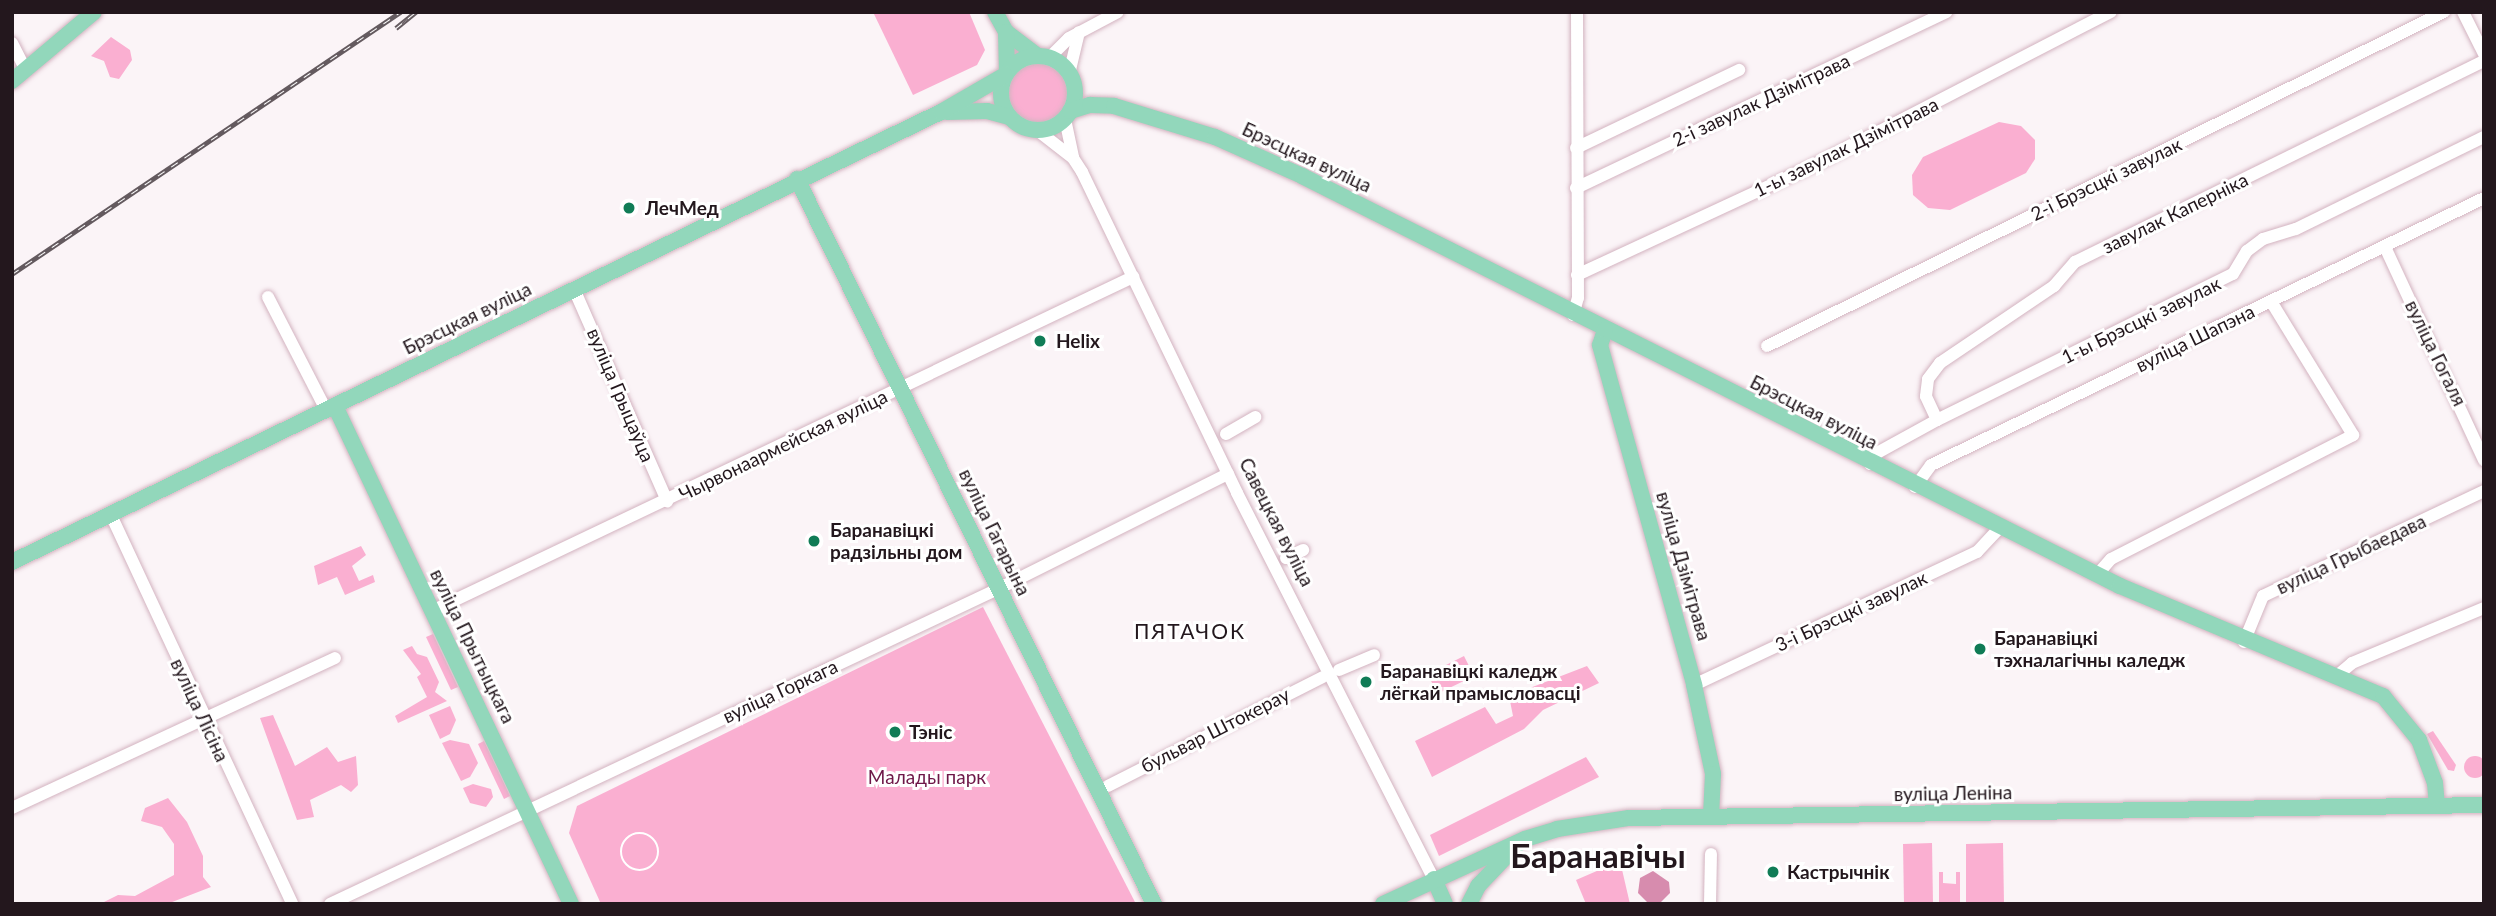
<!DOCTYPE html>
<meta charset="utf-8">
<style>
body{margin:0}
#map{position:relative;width:2496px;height:916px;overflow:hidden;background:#fbf4f7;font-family:Lato,sans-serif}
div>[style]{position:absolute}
.green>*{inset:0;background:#faafd1}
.round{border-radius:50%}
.water>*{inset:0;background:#d78cae}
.roads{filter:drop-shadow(0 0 2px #d3b3c0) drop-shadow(0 0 2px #d3b3c0)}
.minor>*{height:12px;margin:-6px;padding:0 6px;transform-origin:6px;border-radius:6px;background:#fff}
.major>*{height:16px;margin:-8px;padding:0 8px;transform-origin:8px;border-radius:8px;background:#92d7bb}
.major>.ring{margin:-8px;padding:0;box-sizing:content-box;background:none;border:16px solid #92d7bb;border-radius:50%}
.rail>*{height:5px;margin-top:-2.5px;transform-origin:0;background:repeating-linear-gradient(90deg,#fff 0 8px,#645a5f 0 16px);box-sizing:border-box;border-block:2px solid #645a5f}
.rail>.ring{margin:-1.25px;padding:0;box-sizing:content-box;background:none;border:2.5px solid #fff;border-radius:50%}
.dots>*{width:19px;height:19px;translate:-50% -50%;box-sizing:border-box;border:4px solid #fff;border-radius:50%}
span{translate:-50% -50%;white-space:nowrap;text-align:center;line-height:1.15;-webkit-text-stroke:6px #fff;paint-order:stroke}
.street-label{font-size:19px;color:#23171d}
.poi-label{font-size:19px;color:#23171d;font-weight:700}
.left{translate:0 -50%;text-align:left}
.park-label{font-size:19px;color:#6e1748}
.neighbourhood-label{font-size:21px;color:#23171d;letter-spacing:2px}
.town-label{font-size:33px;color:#23171d;font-weight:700}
.frame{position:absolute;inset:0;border:14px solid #23171d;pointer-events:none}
</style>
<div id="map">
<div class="green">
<div style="clip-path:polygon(873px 12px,969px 12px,985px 50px,977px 65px,913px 95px)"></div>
<div style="clip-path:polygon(111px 37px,130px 50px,132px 60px,119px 79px,110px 77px,104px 61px,91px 56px)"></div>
<div class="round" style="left:1009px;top:64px;width:58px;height:58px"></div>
<div style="clip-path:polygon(1999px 122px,2021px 126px,2035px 140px,2035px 159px,2026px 173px,1950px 210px,1928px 208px,1913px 195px,1912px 175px,1923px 157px)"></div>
<div style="clip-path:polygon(361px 546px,366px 555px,352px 566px,359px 581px,373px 575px,375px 582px,345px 595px,337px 577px,318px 585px,314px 566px)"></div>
<div style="clip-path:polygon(983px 607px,1136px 904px,601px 904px,569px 833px,577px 806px)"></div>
<div style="clip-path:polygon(433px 634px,458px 687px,451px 690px,426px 637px)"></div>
<div style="clip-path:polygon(412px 646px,417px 654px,427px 657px,439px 682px,435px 692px,447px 701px,398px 723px,395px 716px,427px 697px,417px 677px,421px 674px,403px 650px)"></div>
<div style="clip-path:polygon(1464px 656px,1474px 676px,1437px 694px,1428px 674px)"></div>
<div style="clip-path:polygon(1587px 666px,1599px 683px,1543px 710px,1524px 729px,1432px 777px,1415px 741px,1485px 707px,1496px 724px,1513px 716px,1509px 696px)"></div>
<div style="clip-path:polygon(450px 706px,456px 720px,450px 734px,440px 739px,429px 715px)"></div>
<div style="clip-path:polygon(273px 715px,295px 766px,327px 747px,338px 762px,356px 756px,358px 785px,351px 792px,341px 785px,310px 800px,314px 817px,297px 820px,260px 718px)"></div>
<div style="clip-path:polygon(2433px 731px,2456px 765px,2454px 771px,2448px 770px,2427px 734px)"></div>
<div style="clip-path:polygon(450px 740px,469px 744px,478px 763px,470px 777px,461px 781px,442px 743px)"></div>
<div style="clip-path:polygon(484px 741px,510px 796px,504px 799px,478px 744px)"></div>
<div class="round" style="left:2464px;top:756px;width:22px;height:22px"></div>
<div style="clip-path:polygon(1586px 757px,1599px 777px,1439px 856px,1430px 835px)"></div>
<div style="clip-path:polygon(473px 784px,491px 789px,493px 797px,486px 807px,470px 803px,463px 788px)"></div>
<div style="clip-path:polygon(168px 798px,187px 822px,203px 856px,203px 877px,211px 887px,167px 904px,100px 904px,118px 895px,135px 896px,174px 875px,174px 844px,162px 827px,141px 821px,145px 808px)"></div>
<div style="clip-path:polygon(1932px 843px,1933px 904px,1904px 904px,1903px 844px)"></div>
<div style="clip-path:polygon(2003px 843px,2004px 904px,1966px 904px,1966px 844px)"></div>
<div style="clip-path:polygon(1620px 861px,1630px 904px,1586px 904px,1576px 880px)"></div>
<div style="clip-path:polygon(1939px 872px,1943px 872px,1943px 883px,1956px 884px,1956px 872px,1960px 872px,1960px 904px,1939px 904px)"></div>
</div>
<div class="water">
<div style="clip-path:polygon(1653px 871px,1669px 882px,1670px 893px,1659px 904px,1649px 904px,1638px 893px,1640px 878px)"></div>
</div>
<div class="roads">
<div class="minor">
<div style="left:2463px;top:12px;width:47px;rotate:63.4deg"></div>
<div style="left:12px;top:43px;width:31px;rotate:63deg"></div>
<div style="left:1049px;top:58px;width:28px;rotate:-45deg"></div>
<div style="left:1069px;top:38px;width:55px;rotate:-28deg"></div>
<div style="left:1069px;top:74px;width:43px;rotate:-76.6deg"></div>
<div style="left:1065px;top:119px;width:39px;rotate:78deg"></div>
<div style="left:1037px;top:130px;width:46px;rotate:37.9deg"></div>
<div style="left:1073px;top:158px;width:17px;rotate:57deg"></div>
<div style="left:1082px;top:172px;width:356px;rotate:64.2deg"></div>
<div style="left:1237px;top:493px;width:433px;rotate:63deg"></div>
<div style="left:1576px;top:148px;width:181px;rotate:-25.6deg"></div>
<div style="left:1576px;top:188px;width:410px;rotate:-25.4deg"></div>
<div style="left:2385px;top:247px;width:235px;rotate:65.1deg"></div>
<div style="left:1577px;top:275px;width:261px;rotate:-24.9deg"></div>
<div style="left:1814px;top:165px;width:334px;rotate:-27.3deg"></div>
<div style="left:574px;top:289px;width:232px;rotate:66.3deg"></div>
<div style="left:268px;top:297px;width:127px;rotate:62.8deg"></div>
<div style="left:1573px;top:315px;width:18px;rotate:-74deg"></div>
<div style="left:1578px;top:298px;width:286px;rotate:-90.2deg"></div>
<div style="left:1767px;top:346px;width:755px;rotate:-26.26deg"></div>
<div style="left:1937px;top:420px;width:26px;rotate:-115deg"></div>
<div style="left:1926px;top:396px;width:17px;rotate:-83deg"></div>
<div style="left:1928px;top:379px;width:20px;rotate:-53deg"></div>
<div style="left:1940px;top:363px;width:138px;rotate:-34deg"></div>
<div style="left:2054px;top:286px;width:32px;rotate:-49deg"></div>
<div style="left:2075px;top:262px;width:456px;rotate:-26.2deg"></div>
<div style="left:1226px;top:434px;width:34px;rotate:-30deg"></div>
<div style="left:1870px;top:464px;width:13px;rotate:-58deg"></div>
<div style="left:1877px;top:453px;width:68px;rotate:-28.8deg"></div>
<div style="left:1937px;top:420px;width:330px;rotate:-26.3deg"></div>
<div style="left:2233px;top:274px;width:27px;rotate:-59deg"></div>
<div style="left:2247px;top:251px;width:20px;rotate:-37deg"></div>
<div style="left:2263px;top:239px;width:34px;rotate:-17deg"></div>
<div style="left:2296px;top:229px;width:209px;rotate:-26.1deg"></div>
<div style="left:1915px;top:487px;width:27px;rotate:-54deg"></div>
<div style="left:1931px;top:465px;width:614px;rotate:-25.77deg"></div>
<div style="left:111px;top:515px;width:429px;rotate:65deg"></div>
<div style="left:1286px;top:558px;width:19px;rotate:-25deg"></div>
<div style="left:2097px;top:575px;width:21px;rotate:-49deg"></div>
<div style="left:2111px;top:559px;width:272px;rotate:-27.1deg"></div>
<div style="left:2353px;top:435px;width:157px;rotate:-121.5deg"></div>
<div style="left:432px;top:611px;width:777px;rotate:-25.48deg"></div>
<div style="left:2244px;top:642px;width:50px;rotate:-67.6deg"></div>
<div style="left:2263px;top:596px;width:245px;rotate:-25.4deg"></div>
<div style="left:1339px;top:670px;width:38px;rotate:-23deg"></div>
<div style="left:2339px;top:674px;width:17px;rotate:-40deg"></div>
<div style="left:2352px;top:663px;width:143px;rotate:-22.6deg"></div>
<div style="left:1694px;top:685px;width:313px;rotate:-25.2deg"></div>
<div style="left:1977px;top:552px;width:33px;rotate:-47deg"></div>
<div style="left:1108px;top:786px;width:241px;rotate:-26.9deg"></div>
<div style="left:12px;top:808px;width:356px;rotate:-24.9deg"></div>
<div style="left:330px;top:904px;width:741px;rotate:-25.25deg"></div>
<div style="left:1000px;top:588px;width:255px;rotate:-26.6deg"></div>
<div style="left:1710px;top:904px;width:50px;rotate:-88.9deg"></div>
</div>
<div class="major">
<div style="left:995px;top:12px;width:23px;rotate:61deg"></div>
<div style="left:1006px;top:32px;width:40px;rotate:37deg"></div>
<div style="left:1006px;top:32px;width:40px;rotate:88.6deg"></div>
<div class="ring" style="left:1001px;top:56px;width:58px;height:58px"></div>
<div style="left:12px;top:81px;width:107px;rotate:-40.1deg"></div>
<div style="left:1070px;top:111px;width:21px;rotate:-17deg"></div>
<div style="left:1090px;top:105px;width:24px;rotate:2deg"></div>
<div style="left:1114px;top:106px;width:106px;rotate:17.1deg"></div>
<div style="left:1215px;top:137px;width:95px;rotate:24.1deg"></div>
<div style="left:1302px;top:176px;width:915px;rotate:26.62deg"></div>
<div style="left:2120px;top:586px;width:285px;rotate:22.7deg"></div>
<div style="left:2383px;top:696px;width:57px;rotate:50.7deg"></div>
<div style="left:2419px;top:740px;width:46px;rotate:69.6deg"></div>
<div style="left:2435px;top:783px;width:23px;rotate:85deg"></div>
<div style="left:947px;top:112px;width:40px;rotate:-1.4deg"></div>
<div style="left:987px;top:111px;width:23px;rotate:15deg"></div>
<div style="left:797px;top:179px;width:808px;rotate:63.78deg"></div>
<div style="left:1605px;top:330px;width:16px;rotate:108deg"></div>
<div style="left:1600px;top:345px;width:353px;rotate:74.5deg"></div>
<div style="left:1694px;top:685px;width:91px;rotate:77.9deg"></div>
<div style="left:1713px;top:774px;width:43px;rotate:92.7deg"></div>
<div style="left:335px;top:406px;width:551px;rotate:64.64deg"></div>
<div style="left:12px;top:562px;width:1032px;rotate:-25.85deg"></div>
<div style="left:941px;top:112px;width:74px;rotate:-30deg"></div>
<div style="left:1434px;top:879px;width:27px;rotate:66deg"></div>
<div style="left:1383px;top:904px;width:156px;rotate:-24.6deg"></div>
<div style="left:1525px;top:839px;width:34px;rotate:-17deg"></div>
<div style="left:1557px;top:829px;width:73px;rotate:-8.7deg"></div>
<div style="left:1629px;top:818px;width:855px;rotate:-0.87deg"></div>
<div style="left:1469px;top:904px;width:20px;rotate:-63deg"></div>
<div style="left:1478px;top:886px;width:58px;rotate:-46.4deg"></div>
</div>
</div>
<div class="rail">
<div style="left:396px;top:28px;width:26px;rotate:-39deg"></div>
<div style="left:12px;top:274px;width:469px;rotate:-34deg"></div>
<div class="ring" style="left:621px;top:833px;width:35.5px;height:35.5px"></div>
</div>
<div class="dots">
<div style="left:629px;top:208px;background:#107c56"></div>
<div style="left:1040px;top:341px;background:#107c56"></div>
<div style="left:814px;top:541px;background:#107c56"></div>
<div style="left:1980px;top:649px;background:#107c56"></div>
<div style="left:1366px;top:682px;background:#107c56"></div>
<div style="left:895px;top:732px;background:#107c56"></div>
<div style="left:1773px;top:872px;background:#107c56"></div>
</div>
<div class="street-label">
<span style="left:1761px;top:100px;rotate:-25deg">2-і завулак Дзімітрава</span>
<span style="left:1846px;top:147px;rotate:-26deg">1-ы завулак Дзімітрава</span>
<span style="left:1307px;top:157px;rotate:25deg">Брэсцкая вуліца</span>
<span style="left:2106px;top:179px;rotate:-26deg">2-і Брэсцкі завулак</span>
<span style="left:2175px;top:213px;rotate:-26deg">завулак Каперніка</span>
<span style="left:467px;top:318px;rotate:-26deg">Брэсцкая вуліца</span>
<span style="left:2141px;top:320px;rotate:-26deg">1-ы Брэсцкі завулак</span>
<span style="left:2195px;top:338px;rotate:-26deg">вуліца Шапэна</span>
<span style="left:2436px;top:353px;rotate:64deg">вуліца Гогаля</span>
<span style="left:621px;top:395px;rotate:67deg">вуліца Грыцаўца</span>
<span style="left:1814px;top:412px;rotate:27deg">Брэсцкая вуліца</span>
<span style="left:783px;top:445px;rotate:-26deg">Чырвонаармейская вуліца</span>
<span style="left:1277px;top:522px;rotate:63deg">Савецкая вуліца</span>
<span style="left:995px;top:532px;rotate:64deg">вуліца Гагарына</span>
<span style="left:2351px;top:554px;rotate:-25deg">вуліца Грыбаедава</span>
<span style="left:1684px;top:566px;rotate:74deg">вуліца Дзімітрава</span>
<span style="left:1851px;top:611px;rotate:-25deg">3-і Брэсцкі завулак</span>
<span style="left:473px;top:646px;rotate:64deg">вуліца Прытыцкага</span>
<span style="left:780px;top:691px;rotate:-25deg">вуліца Горкага</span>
<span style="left:200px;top:710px;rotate:65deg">вуліца Лісіна</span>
<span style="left:1215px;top:730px;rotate:-27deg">бульвар Штокерау</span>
<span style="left:1953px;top:793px;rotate:-1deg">вуліца Леніна</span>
</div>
<div class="poi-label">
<span class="left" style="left:645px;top:208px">ЛечМед</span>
<span class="left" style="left:1056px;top:341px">Helix</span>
<span class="left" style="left:830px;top:541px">Баранавіцкі<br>радзільны дом</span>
<span class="left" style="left:1994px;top:649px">Баранавіцкі<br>тэхналагічны каледж</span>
<span class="left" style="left:1380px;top:682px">Баранавіцкі каледж<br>лёгкай прамысловасці</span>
<span class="left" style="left:909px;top:732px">Тэніс</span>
<span class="left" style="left:1787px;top:872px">Кастрычнік</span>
</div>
<div class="park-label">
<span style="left:927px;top:777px">Малады парк</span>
</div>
<div class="neighbourhood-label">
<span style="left:1190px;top:631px">ПЯТАЧОК</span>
</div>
<div class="town-label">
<span style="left:1598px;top:856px">Баранавічы</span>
</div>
<div class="frame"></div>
</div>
